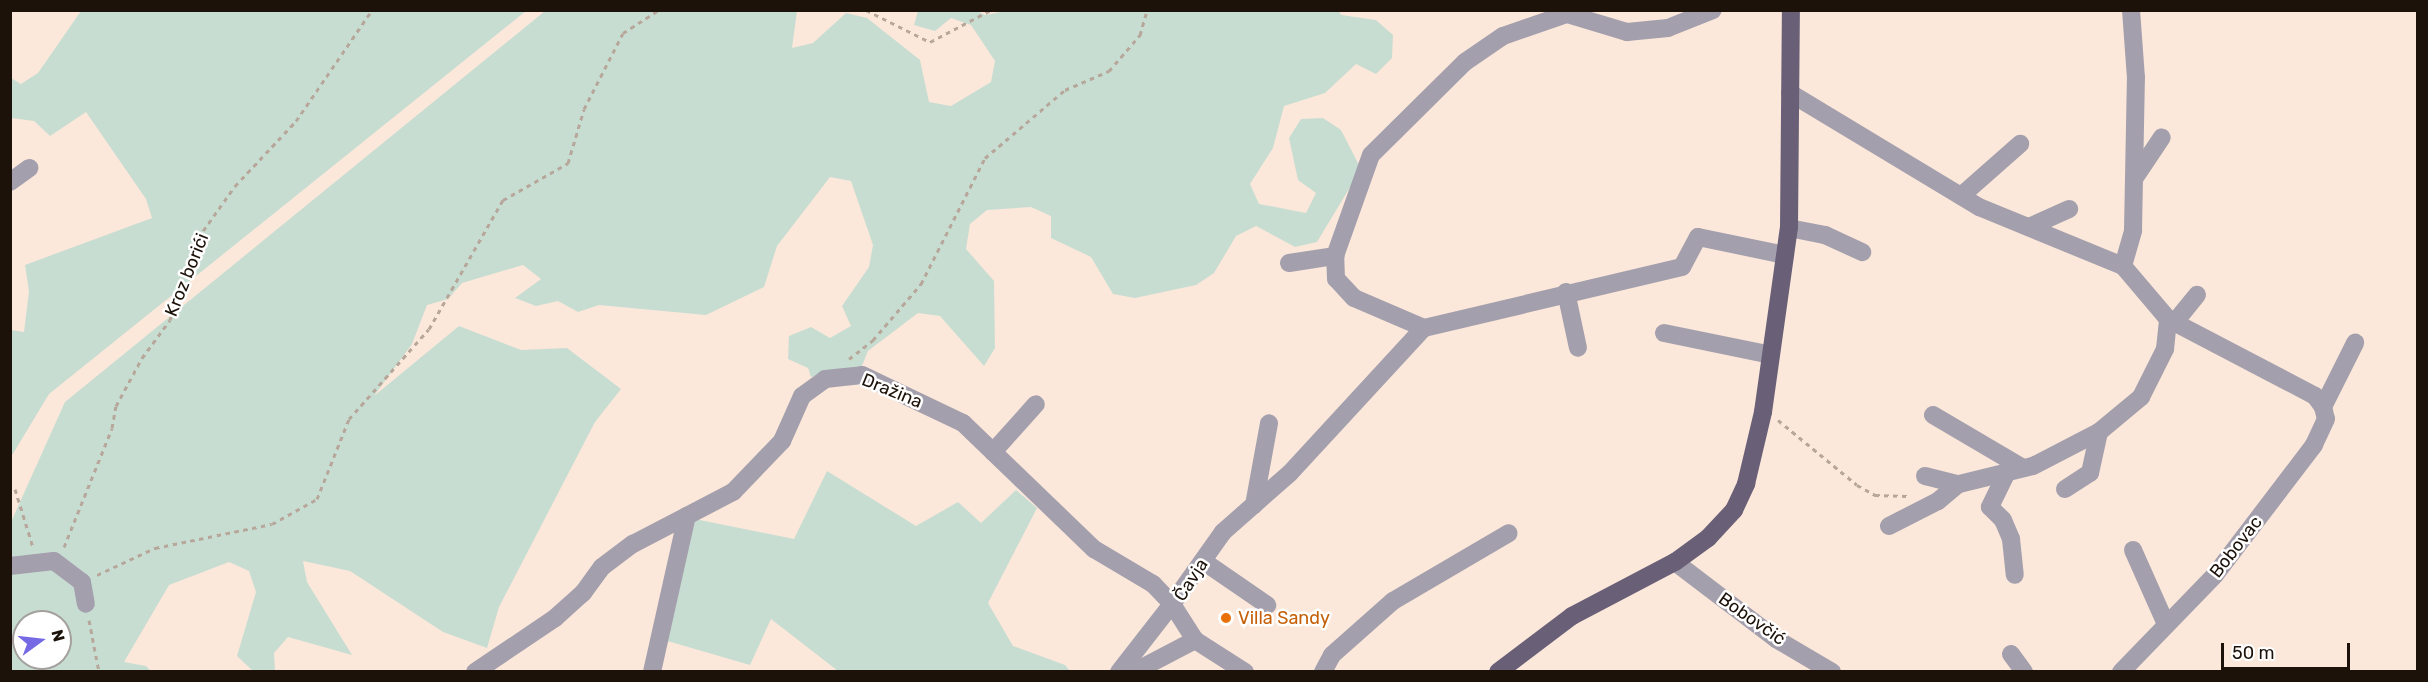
<!DOCTYPE html>
<meta charset="utf-8">
<style>
body{margin:0}
#map{position:relative;width:2428px;height:682px;overflow:hidden;background:#fbe8da;font-family:Rubik,sans-serif}
div>[style]{position:absolute}
.green>*{inset:0;background:#c8ddd2}
.path>*{height:3px;margin-top:-1.5px;transform-origin:0;background:repeating-linear-gradient(90deg,#b7a79b 0 4.5px,transparent 0 9px)}
.minor>*{height:18px;margin:-9px;padding:0 9px;transform-origin:9px;border-radius:9px;background:#a49fad}
.major>*{height:18px;margin:-9px;padding:0 9px;transform-origin:9px;border-radius:9px;background:#695f77}
.dots>*{width:16px;height:16px;translate:-50% -50%;box-sizing:border-box;border:3px solid #fff;border-radius:50%}
span{translate:-50% -50%;white-space:nowrap;text-align:center;line-height:1.15;-webkit-text-stroke:5px #fff;paint-order:stroke}
.street-label{font-size:18px;color:#1c120a}
.food-label{font-size:18px;color:#c56008}
.left{translate:0 -50%;text-align:left}
.frame{position:absolute;inset:0;border:12px solid #1c120a;pointer-events:none}
.north{position:absolute;left:12px;top:610px;width:60px;height:60px;box-sizing:border-box;background:#fff;border:2px solid #a4a09d;border-radius:50%;rotate:75deg;font-size:16px;font-weight:700;line-height:24px;text-align:center;color:#1c120a}
.north::after{content:'';display:block;margin:auto;width:21px;height:27px;background:#7669e4;clip-path:polygon(50% 0,100% 100%,50% 72%,0 100%)}
.scale{position:absolute;left:2221px;top:643px;width:129px;height:27px;box-sizing:border-box;border:3px solid #1c120a;border-top:0;padding-left:8px;font-size:18px;line-height:21px;white-space:nowrap;color:#1c120a;-webkit-text-stroke:4px #fff;paint-order:stroke}
</style>
<div id="map">
<div class="green">
<div style="clip-path:polygon(evenodd,1011px 10px,1339px 11px,1341px 15px,1376px 20px,1393px 35px,1392px 58px,1376px 74px,1356px 64px,1325px 93px,1284px 106px,1273px 148px,1250px 184px,1259px 204px,1306px 213px,1316px 193px,1298px 180px,1289px 138px,1301px 119px,1323px 118px,1341px 130px,1361px 169px,1317px 242px,1295px 247px,1256px 226px,1236px 236px,1214px 273px,1196px 285px,1135px 298px,1113px 294px,1091px 257px,1051px 238px,1051px 216px,1031px 207px,987px 210px,970px 224px,966px 249px,994px 281px,995px 348px,984px 366px,940px 316px,918px 313px,868px 351px,859px 373px,839px 369px,811px 377px,808px 368px,788px 359px,789px 336px,811px 327px,830px 338px,851px 326px,842px 306px,869px 267px,873px 245px,851px 181px,830px 177px,777px 246px,764px 287px,706px 315px,599px 305px,578px 312px,558px 301px,536px 306px,515px 298px,541px 279px,523px 265px,462px 283px,448px 299px,427px 305px,412px 344px,374px 396px,459px 326px,521px 350px,567px 348px,621px 389px,595px 422px,499px 607px,487px 648px,443px 632px,350px 571px,303px 561px,307px 582px,352px 655px,288px 637px,274px 653px,275px 671px,253px 671px,237px 656px,256px 592px,249px 571px,229px 562px,169px 585px,124px 662px,146px 666px,151px 671px,11px 672px,11px 522px,65px 402px,545px 11px,797px 11px,792px 48px,813px 43px,846px 13px,867px 18px,920px 60px,929px 102px,951px 106px,991px 82px,995px 61px,971px 25px,951px 18px,935px 31px,914px 25px,918px 11px,977px 11px,985px 15px,1011px 10px,24px 622px,60px 622px,60px 658px,24px 658px,24px 622px)"></div>
<div style="clip-path:polygon(81px 11px,526px 11px,49px 394px,11px 457px,11px 330px,24px 332px,29px 291px,25px 265px,152px 218px,146px 199px,86px 112px,50px 136px,34px 121px,11px 118px,11px 78px,21px 84px,38px 73px)"></div>
<div style="clip-path:polygon(827px 471px,916px 526px,958px 502px,981px 523px,1016px 490px,1037px 508px,988px 603px,1013px 646px,1065px 665px,1070px 671px,838px 671px,771px 619px,750px 665px,664px 640px,695px 519px,794px 539px)"></div>
</div>
<div class="path">
<div style="left:866px;top:10px;width:72px;rotate:26.6deg"></div>
<div style="left:930px;top:42px;width:69px;rotate:-27.7deg"></div>
<div style="left:849px;top:359px;width:31px;rotate:-38deg"></div>
<div style="left:873px;top:340px;width:74px;rotate:-49.4deg"></div>
<div style="left:921px;top:284px;width:141px;rotate:-63.1deg"></div>
<div style="left:985px;top:158px;width:105px;rotate:-40.4deg"></div>
<div style="left:1065px;top:90px;width:48px;rotate:-23.4deg"></div>
<div style="left:1109px;top:71px;width:48px;rotate:-49.3deg"></div>
<div style="left:1140px;top:35px;width:26px;rotate:-74deg"></div>
<div style="left:1778px;top:420px;width:102px;rotate:39.4deg"></div>
<div style="left:1857px;top:485px;width:21px;rotate:29deg"></div>
<div style="left:1875px;top:495px;width:32px;rotate:2deg"></div>
<div style="left:15px;top:489px;width:61px;rotate:72.8deg"></div>
<div style="left:64px;top:547px;width:128px;rotate:-68deg"></div>
<div style="left:112px;top:428px;width:22px;rotate:-80deg"></div>
<div style="left:116px;top:406px;width:55px;rotate:-61.6deg"></div>
<div style="left:142px;top:358px;width:47px;rotate:-53.6deg"></div>
<div style="left:170px;top:320px;width:87px;rotate:-71.1deg"></div>
<div style="left:198px;top:238px;width:64px;rotate:-54.6deg"></div>
<div style="left:235px;top:186px;width:89px;rotate:-46.8deg"></div>
<div style="left:296px;top:121px;width:135px;rotate:-55.6deg"></div>
<div style="left:97px;top:575px;width:64px;rotate:-25deg"></div>
<div style="left:155px;top:548px;width:119px;rotate:-11.6deg"></div>
<div style="left:272px;top:524px;width:51px;rotate:-29.1deg"></div>
<div style="left:317px;top:499px;width:86px;rotate:-68.2deg"></div>
<div style="left:349px;top:419px;width:120px;rotate:-48.4deg"></div>
<div style="left:429px;top:329px;width:149px;rotate:-60.2deg"></div>
<div style="left:503px;top:200px;width:75px;rotate:-29.6deg"></div>
<div style="left:568px;top:163px;width:56px;rotate:-73.5deg"></div>
<div style="left:584px;top:109px;width:85px;rotate:-62.8deg"></div>
<div style="left:623px;top:33px;width:43px;rotate:-32.6deg"></div>
<div style="left:89px;top:620px;width:53px;rotate:79.1deg"></div>
</div>
<div class="minor">
<div style="left:1790px;top:93px;width:221px;rotate:31.1deg"></div>
<div style="left:1979px;top:207px;width:156px;rotate:22.3deg"></div>
<div style="left:2123px;top:266px;width:70px;rotate:49.7deg"></div>
<div style="left:2168px;top:319px;width:166px;rotate:27.6deg"></div>
<div style="left:2315px;top:396px;width:14px;rotate:54deg"></div>
<div style="left:2323px;top:407px;width:12px;rotate:76deg"></div>
<div style="left:2326px;top:419px;width:29px;rotate:115deg"></div>
<div style="left:2314px;top:445px;width:163px;rotate:127.3deg"></div>
<div style="left:2215px;top:575px;width:135px;rotate:134.1deg"></div>
<div style="left:2134px;top:179px;width:50px;rotate:-56.3deg"></div>
<div style="left:10px;top:182px;width:24px;rotate:-36deg"></div>
<div style="left:1961px;top:196px;width:79px;rotate:-41.4deg"></div>
<div style="left:2029px;top:227px;width:44px;rotate:-24.2deg"></div>
<div style="left:1789px;top:228px;width:37px;rotate:11deg"></div>
<div style="left:1825px;top:235px;width:41px;rotate:24.7deg"></div>
<div style="left:1289px;top:263px;width:47px;rotate:-8.7deg"></div>
<div style="left:2123px;top:266px;width:37px;rotate:-74deg"></div>
<div style="left:2133px;top:230px;width:152px;rotate:-88.9deg"></div>
<div style="left:2136px;top:78px;width:68px;rotate:-94.2deg"></div>
<div style="left:1566px;top:292px;width:57px;rotate:77.9deg"></div>
<div style="left:2175px;top:322px;width:35px;rotate:-51deg"></div>
<div style="left:1424px;top:328px;width:76px;rotate:-156.8deg"></div>
<div style="left:1354px;top:298px;width:26px;rotate:-133deg"></div>
<div style="left:1336px;top:279px;width:23px;rotate:-92deg"></div>
<div style="left:1335px;top:256px;width:107px;rotate:-70.4deg"></div>
<div style="left:1371px;top:155px;width:132px;rotate:-44.7deg"></div>
<div style="left:1465px;top:62px;width:46px;rotate:-34.4deg"></div>
<div style="left:1503px;top:36px;width:68px;rotate:-19deg"></div>
<div style="left:1567px;top:14px;width:63px;rotate:16.7deg"></div>
<div style="left:1627px;top:32px;width:41px;rotate:-5.6deg"></div>
<div style="left:1668px;top:28px;width:48px;rotate:-21.8deg"></div>
<div style="left:1664px;top:333px;width:109px;rotate:11.6deg"></div>
<div style="left:2323px;top:407px;width:72px;rotate:-63.4deg"></div>
<div style="left:1933px;top:415px;width:104px;rotate:30.5deg"></div>
<div style="left:993px;top:452px;width:64px;rotate:-48.1deg"></div>
<div style="left:2007px;top:472px;width:39px;rotate:116deg"></div>
<div style="left:1990px;top:507px;width:18px;rotate:45deg"></div>
<div style="left:2003px;top:520px;width:21px;rotate:67deg"></div>
<div style="left:2011px;top:539px;width:36px;rotate:84deg"></div>
<div style="left:1925px;top:476px;width:34px;rotate:14deg"></div>
<div style="left:1951px;top:486px;width:84px;rotate:-13.7deg"></div>
<div style="left:2033px;top:466px;width:74px;rotate:-27.3deg"></div>
<div style="left:2099px;top:432px;width:55px;rotate:-39.8deg"></div>
<div style="left:2141px;top:397px;width:54px;rotate:-63.4deg"></div>
<div style="left:2165px;top:349px;width:30px;rotate:-84deg"></div>
<div style="left:2065px;top:489px;width:30px;rotate:-33deg"></div>
<div style="left:2090px;top:473px;width:42px;rotate:-77.6deg"></div>
<div style="left:1254px;top:505px;width:83px;rotate:-79.6deg"></div>
<div style="left:1889px;top:526px;width:55px;rotate:-27deg"></div>
<div style="left:1938px;top:501px;width:26px;rotate:-40deg"></div>
<div style="left:2133px;top:550px;width:81px;rotate:66deg"></div>
<div style="left:1203px;top:561px;width:78px;rotate:34.5deg"></div>
<div style="left:1675px;top:562px;width:127px;rotate:37.3deg"></div>
<div style="left:1776px;top:639px;width:65px;rotate:30.5deg"></div>
<div style="left:10px;top:566px;width:44px;rotate:-6.5deg"></div>
<div style="left:54px;top:561px;width:35px;rotate:37deg"></div>
<div style="left:82px;top:582px;width:22px;rotate:80deg"></div>
<div style="left:2011px;top:654px;width:22px;rotate:54deg"></div>
<div style="left:475px;top:672px;width:97px;rotate:-34deg"></div>
<div style="left:555px;top:618px;width:38px;rotate:-42deg"></div>
<div style="left:583px;top:593px;width:32px;rotate:-54deg"></div>
<div style="left:602px;top:567px;width:39px;rotate:-37deg"></div>
<div style="left:633px;top:544px;width:113px;rotate:-27.5deg"></div>
<div style="left:733px;top:492px;width:71px;rotate:-46.1deg"></div>
<div style="left:782px;top:441px;width:49px;rotate:-66deg"></div>
<div style="left:802px;top:396px;width:29px;rotate:-36deg"></div>
<div style="left:825px;top:379px;width:37px;rotate:-6deg"></div>
<div style="left:862px;top:375px;width:112px;rotate:25.4deg"></div>
<div style="left:963px;top:423px;width:182px;rotate:43.9deg"></div>
<div style="left:1094px;top:549px;width:69px;rotate:30.7deg"></div>
<div style="left:1153px;top:584px;width:28px;rotate:46deg"></div>
<div style="left:1172px;top:604px;width:86px;rotate:127.9deg"></div>
<div style="left:652px;top:672px;width:160px;rotate:-77.4deg"></div>
<div style="left:1134px;top:672px;width:69px;rotate:-27.7deg"></div>
<div style="left:1245px;top:672px;width:59px;rotate:-147.4deg"></div>
<div style="left:1195px;top:640px;width:43px;rotate:-122.6deg"></div>
<div style="left:1172px;top:604px;width:88px;rotate:-54.7deg"></div>
<div style="left:1223px;top:532px;width:89px;rotate:-41.4deg"></div>
<div style="left:1290px;top:473px;width:197px;rotate:-47.3deg"></div>
<div style="left:1424px;top:328px;width:265px;rotate:-13.3deg"></div>
<div style="left:1682px;top:267px;width:34px;rotate:-62deg"></div>
<div style="left:1698px;top:237px;width:89px;rotate:11.7deg"></div>
<div style="left:1323px;top:672px;width:19px;rotate:-62deg"></div>
<div style="left:1332px;top:655px;width:81px;rotate:-41.5deg"></div>
<div style="left:1393px;top:601px;width:134px;rotate:-30.4deg"></div>
</div>
<div class="major">
<div style="left:1498px;top:672px;width:93px;rotate:-37.1deg"></div>
<div style="left:1572px;top:616px;width:116px;rotate:-27.7deg"></div>
<div style="left:1675px;top:562px;width:41px;rotate:-36deg"></div>
<div style="left:1708px;top:538px;width:38px;rotate:-47deg"></div>
<div style="left:1734px;top:510px;width:29px;rotate:-65deg"></div>
<div style="left:1746px;top:484px;width:74px;rotate:-76.7deg"></div>
<div style="left:1763px;top:412px;width:186px;rotate:-82deg"></div>
<div style="left:1789px;top:228px;width:218px;rotate:-89.5deg"></div>
</div>
<div class="dots">
<div style="left:1226px;top:618px;background:#e8710a"></div>
</div>
<div class="street-label">
<span style="left:187px;top:275px;rotate:-68deg">Kroz borići</span>
<span style="left:892px;top:391px;rotate:22deg">Dražina</span>
<span style="left:2236px;top:547px;rotate:-52deg">Bobovac</span>
<span style="left:1191px;top:580px;rotate:-57deg">Čavja</span>
<span style="left:1752px;top:619px;rotate:35deg">Bobovčić</span>
</div>
<div class="food-label">
<span class="left" style="left:1238px;top:618px">Villa Sandy</span>
</div>
<div class="frame"></div>
<div class="north">N</div>
<div class="scale">50 m</div>
</div>
